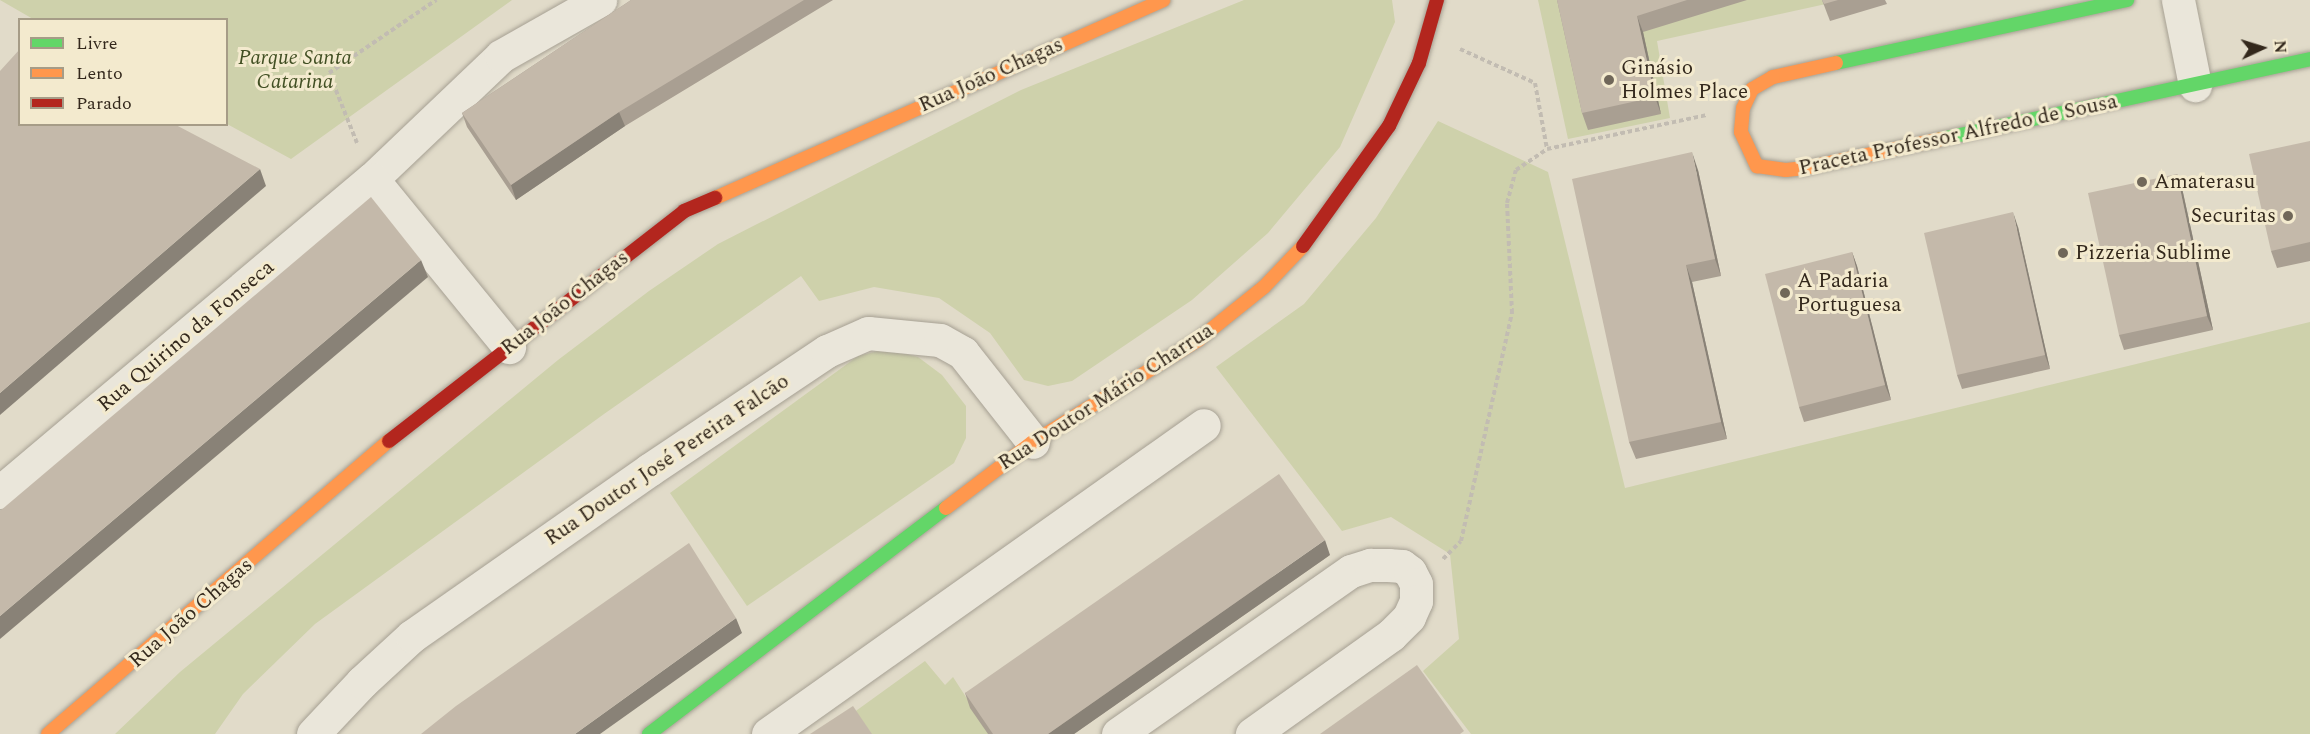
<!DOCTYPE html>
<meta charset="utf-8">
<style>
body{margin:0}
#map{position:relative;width:2310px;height:734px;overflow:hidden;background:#e1dbc9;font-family:Spectral,serif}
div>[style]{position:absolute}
.green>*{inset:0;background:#ced1ab}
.path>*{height:4px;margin-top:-2px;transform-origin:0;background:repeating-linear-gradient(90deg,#c2bcb2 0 4.5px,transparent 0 7.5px)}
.roads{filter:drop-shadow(0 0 2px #a6a093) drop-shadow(0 0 2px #a6a093)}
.street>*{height:33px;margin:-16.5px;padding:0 16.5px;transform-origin:16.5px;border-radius:16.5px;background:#eae6da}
.fast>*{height:14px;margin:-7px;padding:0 7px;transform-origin:7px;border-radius:7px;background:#63d668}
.slow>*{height:14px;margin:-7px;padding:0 7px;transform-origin:7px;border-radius:7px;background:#ff974d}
.jam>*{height:14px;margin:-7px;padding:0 7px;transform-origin:7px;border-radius:7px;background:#b3261e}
.wall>*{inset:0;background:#a99f92}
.shaded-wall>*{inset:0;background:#898277}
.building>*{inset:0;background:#c4b9aa}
.dots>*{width:16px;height:16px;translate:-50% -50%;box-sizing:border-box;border:3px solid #f3eace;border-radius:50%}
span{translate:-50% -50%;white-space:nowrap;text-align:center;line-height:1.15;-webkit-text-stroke:6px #f3eace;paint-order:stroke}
.park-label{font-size:21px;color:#414f23;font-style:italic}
.poi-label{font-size:21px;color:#33281c}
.left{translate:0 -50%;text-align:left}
.right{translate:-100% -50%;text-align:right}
.street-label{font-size:21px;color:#33281c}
.legend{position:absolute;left:18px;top:18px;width:210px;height:108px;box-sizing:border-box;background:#f3eace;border:2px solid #a69c87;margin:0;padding:8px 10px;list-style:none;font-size:18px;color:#33281c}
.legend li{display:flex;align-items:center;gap:12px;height:30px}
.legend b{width:30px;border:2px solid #a69c87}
.north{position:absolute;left:2232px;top:18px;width:60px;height:60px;-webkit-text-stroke:4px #f3eace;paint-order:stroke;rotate:86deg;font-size:16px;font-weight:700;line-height:24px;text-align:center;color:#33281c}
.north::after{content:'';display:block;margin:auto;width:21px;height:27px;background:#33281c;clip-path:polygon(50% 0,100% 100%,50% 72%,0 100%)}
</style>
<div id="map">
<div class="green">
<div style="clip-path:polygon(0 0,512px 0,291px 159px,227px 124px,226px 20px,33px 19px)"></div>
<div style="clip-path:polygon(1244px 0,1392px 0,1395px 22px,1340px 147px,1268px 233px,1192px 300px,1072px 381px,1048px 386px,1024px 380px,990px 333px,939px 298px,874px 287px,819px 301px,801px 276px,604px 414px,315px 624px,243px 694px,215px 734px,115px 734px,180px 672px,558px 360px,649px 291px,718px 244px,1021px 90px)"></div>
<div style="clip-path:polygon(1538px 0,1844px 0,1657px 41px,1670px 118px,1568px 139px)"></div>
<div style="clip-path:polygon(1438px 121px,1548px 172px,1625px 488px,2310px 322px,2310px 734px,1471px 734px,1423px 671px,1459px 639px,1450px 554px,1391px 517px,1342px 531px,1216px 367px,1304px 304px,1376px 218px)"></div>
<div style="clip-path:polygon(886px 349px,918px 357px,942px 375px,966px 406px,966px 438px,954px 463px,747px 606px,670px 493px,858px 356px)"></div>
<div style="clip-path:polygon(925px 661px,945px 685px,953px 677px,990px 734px,868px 734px,853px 713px)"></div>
</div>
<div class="path">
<div style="left:1460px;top:49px;width:82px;rotate:24.4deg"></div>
<div style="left:1535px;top:83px;width:67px;rotate:79.7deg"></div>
<div style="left:357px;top:143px;width:75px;rotate:-111.8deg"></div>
<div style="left:329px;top:73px;width:130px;rotate:-34.3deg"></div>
<div style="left:1443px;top:559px;width:25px;rotate:-45deg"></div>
<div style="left:1461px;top:541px;width:234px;rotate:-77.4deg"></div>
<div style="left:1512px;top:313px;width:110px;rotate:-92.6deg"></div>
<div style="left:1507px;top:203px;width:34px;rotate:-75deg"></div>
<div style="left:1516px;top:170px;width:37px;rotate:-34deg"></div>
<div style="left:1547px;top:149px;width:164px;rotate:-12deg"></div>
</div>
<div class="roads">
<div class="street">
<div style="left:2178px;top:0;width:87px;rotate:78.7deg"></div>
<div style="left:372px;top:179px;width:178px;rotate:-43.6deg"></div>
<div style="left:501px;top:56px;width:114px;rotate:-29.5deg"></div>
<div style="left:0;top:492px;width:486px;rotate:-40.1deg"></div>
<div style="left:372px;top:179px;width:217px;rotate:50.8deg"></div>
<div style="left:313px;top:734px;width:71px;rotate:-46.7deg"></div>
<div style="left:362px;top:682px;width:68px;rotate:-42.6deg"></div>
<div style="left:412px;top:636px;width:289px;rotate:-35deg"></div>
<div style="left:649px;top:470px;width:214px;rotate:-33.8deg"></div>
<div style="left:827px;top:351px;width:45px;rotate:-23.7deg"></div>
<div style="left:868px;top:333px;width:72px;rotate:5.6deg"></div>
<div style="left:940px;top:340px;width:26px;rotate:29deg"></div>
<div style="left:963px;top:353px;width:113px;rotate:51.8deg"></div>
<div style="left:768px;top:734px;width:534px;rotate:-35.33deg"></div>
<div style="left:1118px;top:734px;width:284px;rotate:-35deg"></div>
<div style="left:1351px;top:571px;width:20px;rotate:-18deg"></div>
<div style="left:1370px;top:565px;width:18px"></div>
<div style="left:1388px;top:565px;width:14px;rotate:4deg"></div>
<div style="left:1402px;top:566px;width:10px;rotate:37deg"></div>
<div style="left:1410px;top:572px;width:13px;rotate:63deg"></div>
<div style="left:1416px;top:584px;width:17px;rotate:90deg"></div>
<div style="left:1416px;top:601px;width:17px;rotate:114deg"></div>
<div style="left:1409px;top:617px;width:25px;rotate:135deg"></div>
<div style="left:1391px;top:635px;width:171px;rotate:144.5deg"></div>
</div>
<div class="fast">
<div style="left:1836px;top:63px;width:298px;rotate:-12.2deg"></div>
<div style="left:1941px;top:139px;width:378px;rotate:-12.2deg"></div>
<div style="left:649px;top:734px;width:373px;rotate:-37.3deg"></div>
</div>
<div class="slow">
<div style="left:1836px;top:63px;width:65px;rotate:167.5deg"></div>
<div style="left:1773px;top:77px;width:24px;rotate:150deg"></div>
<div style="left:1752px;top:89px;width:21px;rotate:115deg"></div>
<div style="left:1743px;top:108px;width:24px;rotate:95deg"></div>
<div style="left:1741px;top:132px;width:38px;rotate:65deg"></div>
<div style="left:1757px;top:166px;width:29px;rotate:8deg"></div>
<div style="left:1786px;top:170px;width:19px;rotate:-6deg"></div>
<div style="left:1805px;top:168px;width:139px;rotate:-12deg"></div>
<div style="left:715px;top:198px;width:490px;rotate:-23.8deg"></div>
<div style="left:946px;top:508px;width:109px;rotate:-37.2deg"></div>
<div style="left:1033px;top:442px;width:194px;rotate:-31.7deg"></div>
<div style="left:1198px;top:340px;width:85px;rotate:-38.8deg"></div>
<div style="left:1264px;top:287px;width:57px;rotate:-46.4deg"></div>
<div style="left:48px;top:734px;width:450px;rotate:-40.7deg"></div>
</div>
<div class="jam">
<div style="left:1303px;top:246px;width:148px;rotate:-54.4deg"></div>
<div style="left:1389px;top:126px;width:70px;rotate:-64.5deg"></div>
<div style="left:1419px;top:63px;width:66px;rotate:-74.1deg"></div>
<div style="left:389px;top:441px;width:374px;rotate:-37.9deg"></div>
<div style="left:684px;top:211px;width:34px;rotate:-23deg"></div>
</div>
</div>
<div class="wall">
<div style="clip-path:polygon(631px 0,833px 0,625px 126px,516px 200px,467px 127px,462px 113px)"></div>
<div style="clip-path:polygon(1557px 0,1747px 0,1643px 32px,1661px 114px,1588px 130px,1582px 113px)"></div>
<div style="clip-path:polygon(1822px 0,1885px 0,1887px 4px,1830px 21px)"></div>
<div style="clip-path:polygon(2310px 141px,2310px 261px,2277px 268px,2271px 251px)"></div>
<div style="clip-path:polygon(1698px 170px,1721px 276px,1692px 282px,1727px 439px,1636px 459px,1629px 442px)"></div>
<div style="clip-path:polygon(2177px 174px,2182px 188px,2213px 330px,2124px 350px,2119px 335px)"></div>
<div style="clip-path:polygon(2018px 227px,2050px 369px,1962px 389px,1957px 375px)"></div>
<div style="clip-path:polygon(1852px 252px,1857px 266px,1891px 400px,1804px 422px,1799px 407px)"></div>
<div style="clip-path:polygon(1330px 555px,1074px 734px,988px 734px,970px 708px,965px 693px)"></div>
</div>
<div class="shaded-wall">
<div style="clip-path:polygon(1637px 16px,1643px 32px,1661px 114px,1655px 97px)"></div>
<div style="clip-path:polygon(619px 112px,625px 126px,516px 200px,511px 185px)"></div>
<div style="clip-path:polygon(1692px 152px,1698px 170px,1721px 276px,1715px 259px)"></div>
<div style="clip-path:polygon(260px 169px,266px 186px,0 415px,0 393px)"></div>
<div style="clip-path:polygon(2177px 174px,2182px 188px,2213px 330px,2207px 316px)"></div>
<div style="clip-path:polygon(2013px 212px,2018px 227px,2050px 369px,2045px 355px)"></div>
<div style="clip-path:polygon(1852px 252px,1857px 266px,1891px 400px,1885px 385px)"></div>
<div style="clip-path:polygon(421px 260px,428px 277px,0 639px,0 616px)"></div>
<div style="clip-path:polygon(1686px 265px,1692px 282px,1727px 439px,1721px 422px)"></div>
<div style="clip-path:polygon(1325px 540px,1330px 555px,1074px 734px,1048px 734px)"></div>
<div style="clip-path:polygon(736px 618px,742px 633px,600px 734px,575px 734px)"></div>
</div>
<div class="building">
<div style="clip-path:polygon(631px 0,804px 0,619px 112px,511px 185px,462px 113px)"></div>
<div style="clip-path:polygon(1557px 0,1687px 0,1637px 16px,1655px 97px,1582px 113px)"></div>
<div style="clip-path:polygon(1822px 0,1838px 0,1824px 4px)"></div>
<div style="clip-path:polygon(20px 49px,20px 124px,174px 124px,260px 169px,0 393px,0 71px)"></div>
<div style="clip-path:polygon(2310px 141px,2310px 242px,2271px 251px,2249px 154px)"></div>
<div style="clip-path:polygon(1692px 152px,1715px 259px,1686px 265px,1721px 422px,1629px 442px,1572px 179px)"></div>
<div style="clip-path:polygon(2177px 174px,2207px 316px,2119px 335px,2088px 193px)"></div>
<div style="clip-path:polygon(371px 197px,421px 260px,0 616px,0 511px)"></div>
<div style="clip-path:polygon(2013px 212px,2045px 355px,1957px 375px,1924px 233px)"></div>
<div style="clip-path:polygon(1852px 252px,1885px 385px,1799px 407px,1765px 274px)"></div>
<div style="clip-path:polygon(1279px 474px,1325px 540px,1048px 734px,993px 734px,965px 693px)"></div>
<div style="clip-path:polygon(689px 543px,736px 618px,575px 734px,421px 734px,456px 706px)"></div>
<div style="clip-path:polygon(1417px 665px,1464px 731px,1460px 734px,1320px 734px)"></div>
<div style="clip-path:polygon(853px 706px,872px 734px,810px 734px)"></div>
</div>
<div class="dots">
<div style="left:1609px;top:80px;background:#706759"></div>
<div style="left:2142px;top:182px;background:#706759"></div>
<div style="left:2288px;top:216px;background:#706759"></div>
<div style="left:2063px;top:253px;background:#706759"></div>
<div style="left:1785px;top:293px;background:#706759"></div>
</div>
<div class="park-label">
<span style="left:295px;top:70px">Parque Santa<br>Catarina</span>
</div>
<div class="poi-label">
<span class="left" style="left:1621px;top:80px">Ginásio<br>Holmes Place</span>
<span class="left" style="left:2154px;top:182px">Amaterasu</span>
<span class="right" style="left:2276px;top:216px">Securitas</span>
<span class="left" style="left:2075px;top:253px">Pizzeria Sublime</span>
<span class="left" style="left:1797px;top:293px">A Padaria<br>Portuguesa</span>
</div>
<div class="street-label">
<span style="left:991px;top:75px;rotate:-24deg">Rua João Chagas</span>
<span style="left:1958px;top:135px;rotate:-12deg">Praceta Professor Alfredo de Sousa</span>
<span style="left:565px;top:303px;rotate:-38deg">Rua João Chagas</span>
<span style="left:186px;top:336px;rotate:-40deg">Rua Quirino da Fonseca</span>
<span style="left:1106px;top:397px;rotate:-33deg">Rua Doutor Mário Charrua</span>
<span style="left:667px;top:460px;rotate:-34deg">Rua Doutor José Pereira Falcão</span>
<span style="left:191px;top:613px;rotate:-41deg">Rua João Chagas</span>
</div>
<ul class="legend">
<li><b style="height:8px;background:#63d668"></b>Livre</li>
<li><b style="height:8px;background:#ff974d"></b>Lento</li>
<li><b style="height:8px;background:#b3261e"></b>Parado</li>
</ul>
<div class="north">N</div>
</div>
